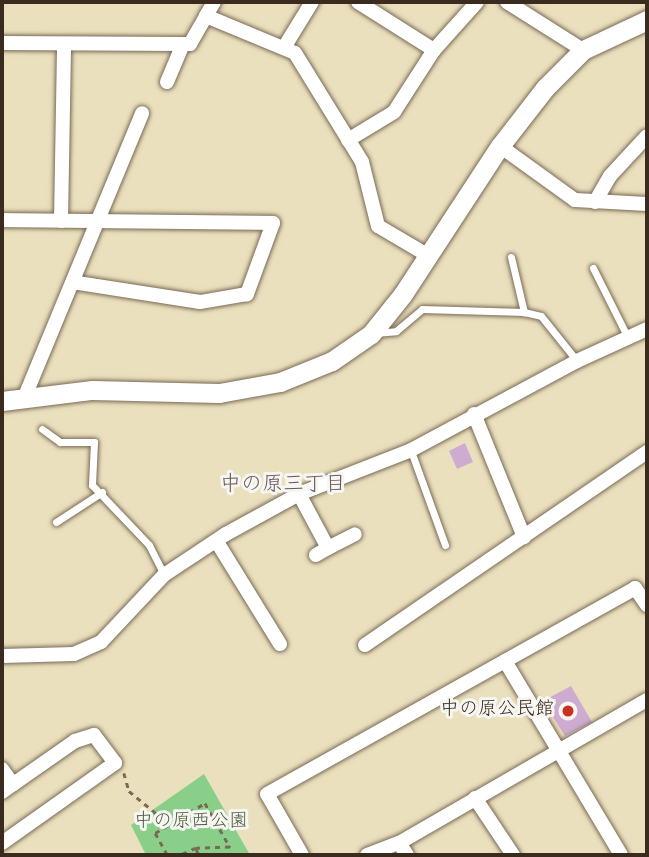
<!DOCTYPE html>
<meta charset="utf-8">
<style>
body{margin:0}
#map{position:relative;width:649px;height:857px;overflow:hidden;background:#ebe0bd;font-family:"Gochi Hand","Klee One",sans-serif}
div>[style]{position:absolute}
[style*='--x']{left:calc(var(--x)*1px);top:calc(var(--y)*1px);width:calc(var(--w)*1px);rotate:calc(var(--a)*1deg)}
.green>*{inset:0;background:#89cf89}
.building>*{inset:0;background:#ceacd1}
.path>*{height:2.5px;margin-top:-1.25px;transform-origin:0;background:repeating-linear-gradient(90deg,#796a56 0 5px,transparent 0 10px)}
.roads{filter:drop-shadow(0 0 2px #796a56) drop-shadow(0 0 2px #796a56)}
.lane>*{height:7px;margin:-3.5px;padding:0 3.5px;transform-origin:3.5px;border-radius:3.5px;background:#fff}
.street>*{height:14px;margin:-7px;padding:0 7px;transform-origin:7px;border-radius:7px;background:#fff}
.secondary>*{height:19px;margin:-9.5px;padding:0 9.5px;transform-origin:9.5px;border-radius:9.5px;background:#fff}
.dots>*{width:19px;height:19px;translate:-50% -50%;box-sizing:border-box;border:4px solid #f6f6f2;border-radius:50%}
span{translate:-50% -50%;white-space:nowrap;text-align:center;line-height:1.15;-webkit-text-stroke:6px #f6f6f2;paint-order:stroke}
.poi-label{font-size:19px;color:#3b2a1e}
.right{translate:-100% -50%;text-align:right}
.park-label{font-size:19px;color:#525c3e}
.neighbourhood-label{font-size:21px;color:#6e585d}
.frame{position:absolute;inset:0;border:4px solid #3b2a1e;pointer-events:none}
</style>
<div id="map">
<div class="green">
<i style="clip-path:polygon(204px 774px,250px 855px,146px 855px,131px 825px)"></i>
</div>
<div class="building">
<i style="clip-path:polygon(465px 443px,473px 462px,457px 469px,449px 451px)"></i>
<i style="clip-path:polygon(571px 686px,592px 722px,565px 736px,543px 701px)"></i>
</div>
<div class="path">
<i style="--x:124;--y:773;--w:19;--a:74"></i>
<i style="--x:129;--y:791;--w:52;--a:39.5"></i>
<i style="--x:196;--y:848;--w:8;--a:67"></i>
<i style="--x:167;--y:855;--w:25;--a:-119"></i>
<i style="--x:155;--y:833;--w:58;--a:-31"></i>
<i style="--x:205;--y:803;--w:51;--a:60.4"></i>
<i style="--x:230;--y:847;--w:34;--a:178"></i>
<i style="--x:196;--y:848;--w:17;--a:155"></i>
</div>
<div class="roads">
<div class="lane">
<i style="--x:511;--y:257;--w:57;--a:76.7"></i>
<i style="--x:593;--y:268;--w:78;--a:63.4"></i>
<i style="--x:375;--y:333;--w:21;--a:-5"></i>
<i style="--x:396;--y:331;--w:34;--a:-40"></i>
<i style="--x:422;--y:309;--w:102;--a:1.7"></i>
<i style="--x:524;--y:312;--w:17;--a:13"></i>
<i style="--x:541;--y:316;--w:58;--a:51.3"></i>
<i style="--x:42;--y:429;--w:22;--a:36"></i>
<i style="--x:60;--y:442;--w:34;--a:0"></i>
<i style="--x:94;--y:442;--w:43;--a:92.7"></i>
<i style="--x:92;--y:485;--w:83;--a:46.5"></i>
<i style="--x:149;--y:545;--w:34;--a:63"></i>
<i style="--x:411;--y:451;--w:100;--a:70.1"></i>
<i style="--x:56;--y:522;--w:55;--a:-33.1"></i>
</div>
<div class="street">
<i style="--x:214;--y:2;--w:16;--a:120"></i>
<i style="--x:206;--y:16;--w:96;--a:22.6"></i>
<i style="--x:295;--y:53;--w:128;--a:58.4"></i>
<i style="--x:362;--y:162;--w:66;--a:76"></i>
<i style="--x:378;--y:226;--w:59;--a:30.5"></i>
<i style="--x:358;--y:2;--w:90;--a:32.3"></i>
<i style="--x:507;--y:2;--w:90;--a:32.3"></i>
<i style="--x:2;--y:43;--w:181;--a:0.3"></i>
<i style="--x:285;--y:46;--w:52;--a:-58.5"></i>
<i style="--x:167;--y:82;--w:41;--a:-67.2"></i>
<i style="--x:183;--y:44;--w:7;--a:0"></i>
<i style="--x:190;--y:44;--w:32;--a:-60"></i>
<i style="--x:348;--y:140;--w:54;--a:-31.3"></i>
<i style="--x:394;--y:112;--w:74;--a:-57.2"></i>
<i style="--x:434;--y:50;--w:64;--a:-48.1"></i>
<i style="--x:500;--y:146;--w:92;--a:35.8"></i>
<i style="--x:575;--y:200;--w:72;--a:3.2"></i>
<i style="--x:595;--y:202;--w:30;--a:-60"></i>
<i style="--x:610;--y:176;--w:54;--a:-47.2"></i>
<i style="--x:2;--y:220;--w:271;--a:0.6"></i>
<i style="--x:273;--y:223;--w:76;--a:110.1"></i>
<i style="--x:247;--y:294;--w:48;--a:170.3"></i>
<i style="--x:200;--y:302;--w:129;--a:-171.1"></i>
<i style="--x:61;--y:221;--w:176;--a:-89"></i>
<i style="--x:25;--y:396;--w:306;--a:-67.5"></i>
<i style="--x:474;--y:414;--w:133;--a:67.9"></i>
<i style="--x:299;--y:494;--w:61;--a:61.8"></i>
<i style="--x:328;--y:548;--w:14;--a:150"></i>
<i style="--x:217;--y:542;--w:120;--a:58.3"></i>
<i style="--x:328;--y:548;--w:30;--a:-27"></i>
<i style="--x:365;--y:645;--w:342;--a:-34.4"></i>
<i style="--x:2;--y:656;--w:72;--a:-1.6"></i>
<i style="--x:74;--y:654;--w:30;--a:-24"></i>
<i style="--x:101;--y:642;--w:92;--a:-46.8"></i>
<i style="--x:164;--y:575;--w:74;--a:-33.5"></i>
<i style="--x:226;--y:534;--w:83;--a:-28.7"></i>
<i style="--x:299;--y:494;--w:120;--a:-21.4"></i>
<i style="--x:411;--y:450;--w:188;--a:-28.2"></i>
<i style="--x:577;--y:361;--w:77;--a:-24.6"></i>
<i style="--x:505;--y:661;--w:226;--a:59.1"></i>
<i style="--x:2;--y:769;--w:19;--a:54"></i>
<i style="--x:2;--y:792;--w:89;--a:-34.9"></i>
<i style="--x:75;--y:741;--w:20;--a:-18"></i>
<i style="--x:94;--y:735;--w:35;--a:53"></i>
<i style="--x:115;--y:763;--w:138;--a:144.7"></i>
<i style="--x:475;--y:798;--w:69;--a:56.3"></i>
<i style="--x:399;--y:843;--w:14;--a:56"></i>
<i style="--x:302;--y:855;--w:70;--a:-119.8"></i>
<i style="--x:267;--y:794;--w:422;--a:-29.2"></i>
<i style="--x:635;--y:588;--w:21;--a:55"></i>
<i style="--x:367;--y:855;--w:34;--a:-21"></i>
<i style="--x:399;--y:843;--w:286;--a:-30"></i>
</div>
<div class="secondary">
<i style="--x:2;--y:401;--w:91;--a:-7"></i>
<i style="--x:92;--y:390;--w:127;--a:1.4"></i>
<i style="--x:219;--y:393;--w:62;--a:-10.2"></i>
<i style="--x:280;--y:382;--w:56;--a:-22"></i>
<i style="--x:332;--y:361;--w:47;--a:-34.7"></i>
<i style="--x:371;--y:334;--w:51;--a:-51.3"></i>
<i style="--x:403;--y:294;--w:177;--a:-56.8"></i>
<i style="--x:500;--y:146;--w:73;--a:-52.2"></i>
<i style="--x:545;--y:88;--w:54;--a:-45"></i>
<i style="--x:583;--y:50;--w:71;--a:-25.1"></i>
</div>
</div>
<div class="dots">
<i style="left:568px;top:711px;background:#c8321e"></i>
</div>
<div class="poi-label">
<span class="right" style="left:554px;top:711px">中の原公民館</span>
</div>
<div class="park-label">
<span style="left:191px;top:823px">中の原西公園</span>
</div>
<div class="neighbourhood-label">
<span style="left:283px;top:487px">中の原三丁目</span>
</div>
<div class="frame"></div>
</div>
